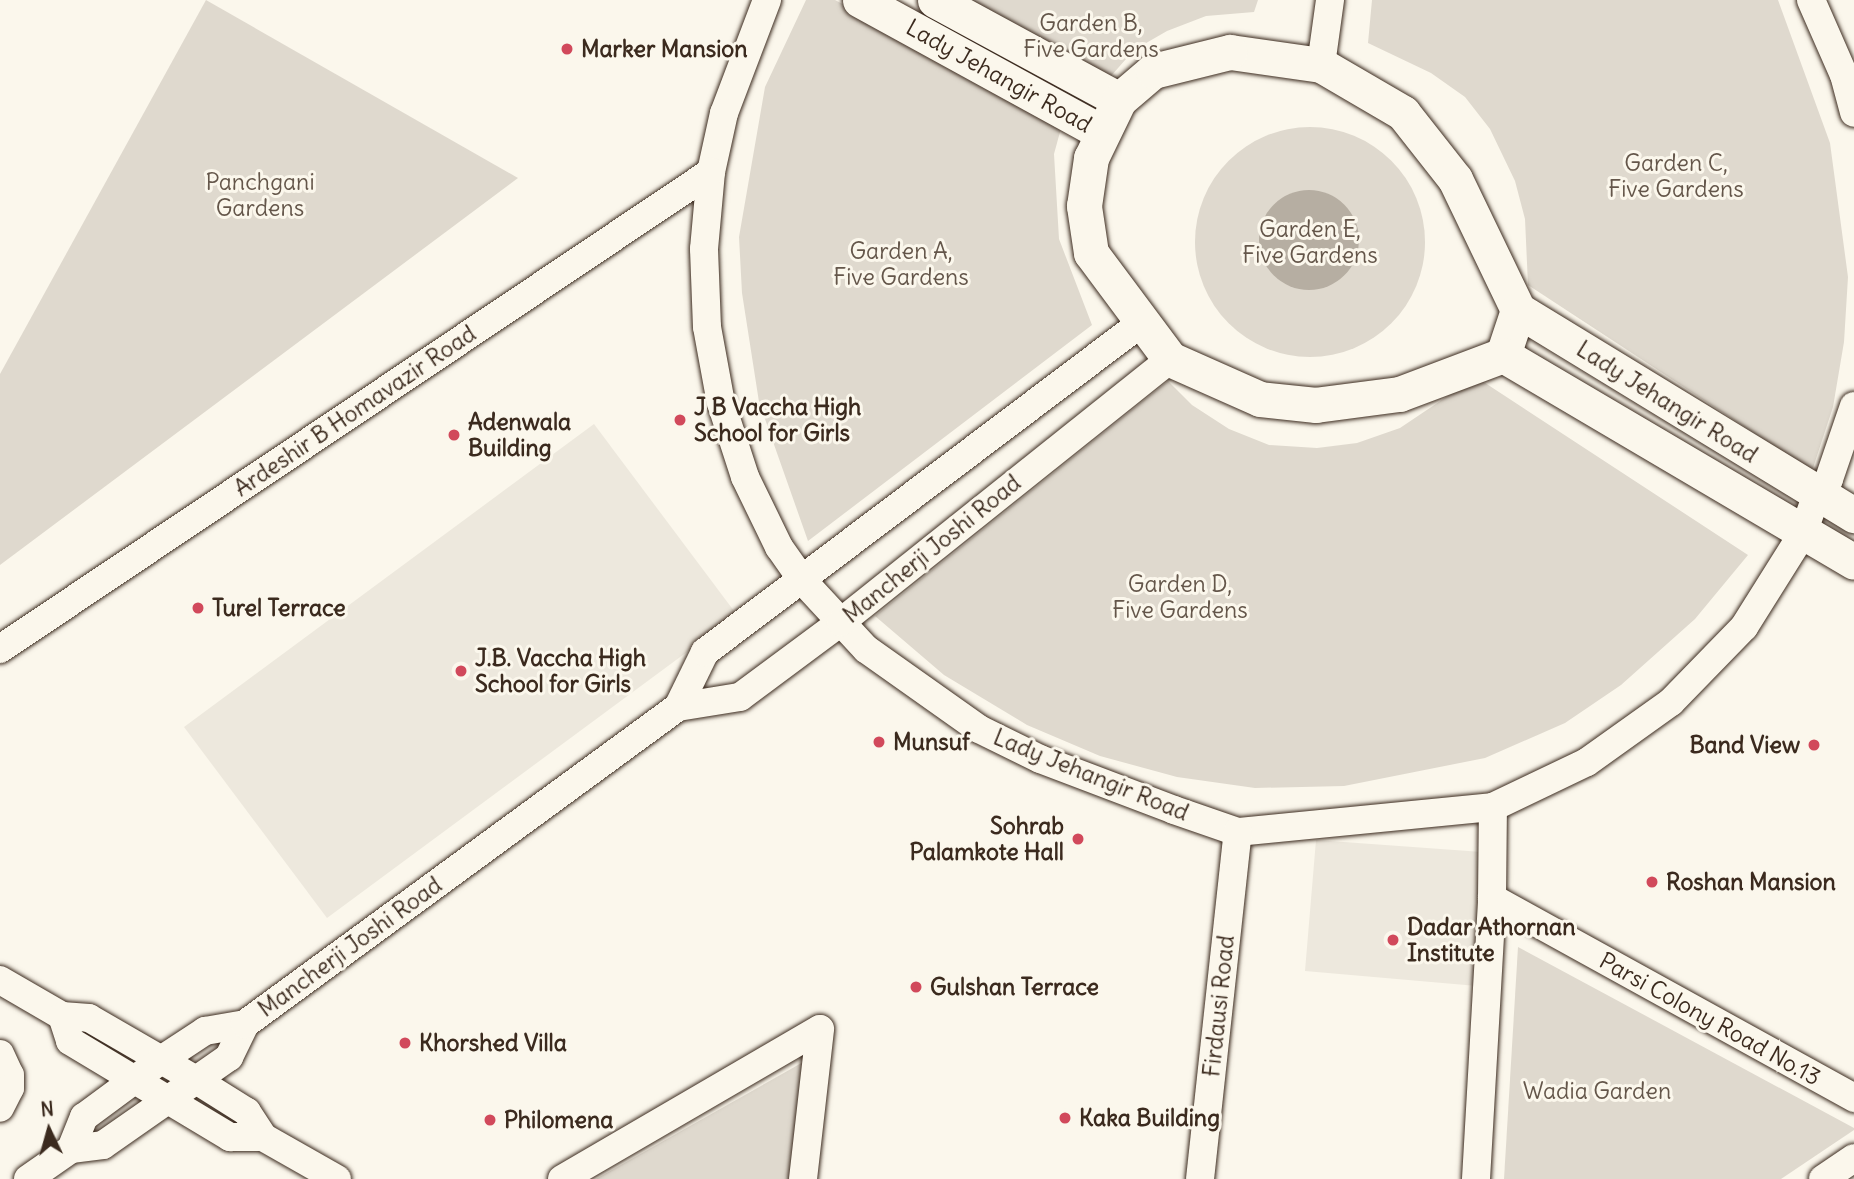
<!DOCTYPE html>
<style>
body{margin:0}
#map{position:relative;width:1854px;height:1179px;overflow:hidden;background:#fbf7ec;font-family:Delius,sans-serif}
div>[style]{position:absolute}
[style*='--x']{left:calc(var(--x)*1px);top:calc(var(--y)*1px);width:calc(var(--w)*1px);rotate:calc(var(--a)*1deg)}
.built>*{inset:0;background:#ede8dd}
.green>*{inset:0;background:#dfd9ce}
.round{border-radius:50%}
.water>*{inset:0;background:#b6aea2}
.roads{filter:drop-shadow(0 0 2px #3b2a1e) drop-shadow(0 0 2px #3b2a1e)}
.minor>*{height:28px;margin:-14px;padding:0 14px;transform-origin:14px;border-radius:14px;background:#fbf7ec}
.tertiary>*{height:35px;margin:-17.5px;padding:0 17.5px;transform-origin:17.5px;border-radius:17.5px;background:#fbf7ec}
.dots>*{width:19px;height:19px;translate:-50% -50%;box-sizing:border-box;border:4px solid #fbf7ec;border-radius:50%}
span{translate:-50% -50%;white-space:nowrap;text-align:center;line-height:1.15;-webkit-text-stroke:6px #fbf7ec;paint-order:stroke}
.park-label{font-size:23px;color:#64564a}
.poi-label{font-size:23px;color:#3b2a1e;font-weight:700}
.left{translate:0 -50%;text-align:left}
.right{translate:-100% -50%;text-align:right}
.street-label{font-size:23px;color:#3b2a1e}
.north{position:absolute;left:14px;top:1095px;width:70px;height:70px;-webkit-text-stroke:5px #fbf7ec;paint-order:stroke;rotate:355deg;font-size:19px;font-weight:700;line-height:28px;text-align:center;color:#3b2a1e}
.north::after{content:'';display:block;margin:auto;width:24px;height:32px;background:#3b2a1e;clip-path:polygon(50% 0,100% 100%,50% 72%,0 100%)}
</style>
<div id="map">
<div class="built">
<i style="clip-path:polygon(594px 424px,737px 615px,327px 918px,184px 727px)"></i>
<i style="clip-path:polygon(1316px 840px,1482px 852px,1477px 986px,1305px 971px)"></i>
</div>
<div class="green">
<i style="clip-path:polygon(206px 0,518px 178px,0 565px,0 374px)"></i>
<i style="clip-path:polygon(806px 0,835px 0,1063px 121px,1054px 154px,1059px 239px,1092px 325px,808px 541px,759px 402px,742px 293px,739px 237px,765px 87px)"></i>
<i style="clip-path:polygon(946px 0,1258px 0,1254px 12px,1206px 16px,1167px 31px,1134px 50px,1103px 85px)"></i>
<i style="clip-path:polygon(1372px 0,1778px 0,1830px 143px,1848px 277px,1844px 342px,1833px 407px,1812px 471px,1528px 285px,1525px 219px,1515px 181px,1490px 129px,1465px 97px,1431px 73px,1368px 43px)"></i>
<i class="round" style="left:1195px;top:127px;width:230px;height:230px"></i>
<i style="clip-path:polygon(1476px 377px,1748px 555px,1695px 619px,1621px 685px,1565px 723px,1485px 758px,1344px 786px,1255px 788px,1177px 777px,1100px 756px,1027px 725px,944px 675px,875px 616px,1168px 381px,1192px 405px,1229px 429px,1269px 445px,1317px 448px,1357px 443px,1400px 428px)"></i>
<i style="clip-path:polygon(1518px 947px,1854px 1128px,1854px 1130px,1781px 1179px,1504px 1179px)"></i>
<i style="clip-path:polygon(805px 1061px,792px 1179px,596px 1179px)"></i>
</div>
<div class="water">
<i class="round" style="left:1259px;top:190px;width:100px;height:100px"></i>
</div>
<div class="roads">
<div class="minor">
<i style="--x:767;--y:0;--w:121;--a:110.8"></i>
<i style="--x:724;--y:113;--w:60;--a:102.4"></i>
<i style="--x:711;--y:172;--w:77;--a:95.2"></i>
<i style="--x:704;--y:249;--w:78;--a:87.8"></i>
<i style="--x:707;--y:327;--w:77;--a:79.6"></i>
<i style="--x:721;--y:403;--w:78;--a:72"></i>
<i style="--x:745;--y:477;--w:78;--a:64.1"></i>
<i style="--x:779;--y:547;--w:42;--a:54.8"></i>
<i style="--x:803;--y:581;--w:93;--a:47.2"></i>
<i style="--x:866;--y:649;--w:138;--a:35.3"></i>
<i style="--x:979;--y:729;--w:68;--a:26.2"></i>
<i style="--x:1040;--y:759;--w:143;--a:20.8"></i>
<i style="--x:1174;--y:810;--w:68;--a:19"></i>
<i style="--x:1238;--y:832;--w:256;--a:-5.6"></i>
<i style="--x:1493;--y:807;--w:104;--a:-25.6"></i>
<i style="--x:1587;--y:762;--w:103;--a:-35.5"></i>
<i style="--x:1671;--y:702;--w:105;--a:-45.8"></i>
<i style="--x:1744;--y:627;--w:111;--a:-57.9"></i>
<i style="--x:1803;--y:533;--w:41;--a:-70.3"></i>
<i style="--x:1817;--y:494;--w:19;--a:-51"></i>
<i style="--x:1829;--y:479;--w:77;--a:-71.1"></i>
<i style="--x:1811;--y:0;--w:82;--a:66.3"></i>
<i style="--x:1844;--y:75;--w:39;--a:75"></i>
<i style="--x:1321;--y:65;--w:66;--a:-82.1"></i>
<i style="--x:0;--y:649;--w:856;--a:-33.86"></i>
<i style="--x:678;--y:707;--w:61;--a:-63.9"></i>
<i style="--x:705;--y:652;--w:545;--a:-37.02"></i>
<i style="--x:1492;--y:898;--w:414;--a:28.9"></i>
<i style="--x:0;--y:980;--w:72;--a:30.1"></i>
<i style="--x:62;--y:1016;--w:27;--a:4"></i>
<i style="--x:89;--y:1018;--w:124;--a:30.1"></i>
<i style="--x:196;--y:1080;--w:60;--a:32.1"></i>
<i style="--x:247;--y:1112;--w:30;--a:57"></i>
<i style="--x:263;--y:1137;--w:85;--a:29.6"></i>
<i style="--x:62;--y:1016;--w:26;--a:72"></i>
<i style="--x:70;--y:1041;--w:187;--a:31"></i>
<i style="--x:230;--y:1137;--w:33;--a:0"></i>
<i style="--x:0;--y:1054;--w:23;--a:65"></i>
<i style="--x:10;--y:1075;--w:13;--a:90"></i>
<i style="--x:10;--y:1088;--w:22;--a:117"></i>
<i style="--x:71;--y:1149;--w:32;--a:-7"></i>
<i style="--x:103;--y:1145;--w:154;--a:-34.9"></i>
<i style="--x:229;--y:1057;--w:37;--a:-64"></i>
<i style="--x:28;--y:1179;--w:52;--a:-34.9"></i>
<i style="--x:71;--y:1149;--w:35;--a:-68"></i>
<i style="--x:84;--y:1117;--w:96;--a:-36.5"></i>
<i style="--x:161;--y:1060;--w:53;--a:-33.4"></i>
<i style="--x:205;--y:1031;--w:41;--a:-9.9"></i>
<i style="--x:245;--y:1024;--w:537;--a:-36.21"></i>
<i style="--x:678;--y:707;--w:63;--a:-9.2"></i>
<i style="--x:740;--y:697;--w:126;--a:-36.6"></i>
<i style="--x:841;--y:622;--w:421;--a:-38.6"></i>
<i style="--x:562;--y:1179;--w:298;--a:-30.2"></i>
<i style="--x:803;--y:1179;--w:151;--a:-83.5"></i>
<i style="--x:1200;--y:1179;--w:349;--a:-83.8"></i>
<i style="--x:1476;--y:1179;--w:281;--a:-86.7"></i>
<i style="--x:1492;--y:898;--w:91;--a:-89.4"></i>
<i style="--x:1823;--y:1179;--w:37;--a:-34"></i>
</div>
<div class="tertiary">
<i style="--x:860;--y:0;--w:275;--a:28.7"></i>
<i style="--x:935;--y:0;--w:209;--a:28.5"></i>
<i style="--x:1230;--y:52;--w:92;--a:8.1"></i>
<i style="--x:1321;--y:65;--w:95;--a:30.3"></i>
<i style="--x:1403;--y:113;--w:84;--a:51.8"></i>
<i style="--x:1455;--y:179;--w:145;--a:64.3"></i>
<i style="--x:1518;--y:310;--w:47;--a:108.4"></i>
<i style="--x:1503;--y:355;--w:111;--a:159.4"></i>
<i style="--x:1399;--y:394;--w:84;--a:172.5"></i>
<i style="--x:1316;--y:405;--w:56;--a:-173.9"></i>
<i style="--x:1260;--y:399;--w:98;--a:-156"></i>
<i style="--x:1170;--y:359;--w:132;--a:-126.7"></i>
<i style="--x:1091;--y:253;--w:48;--a:-98.5"></i>
<i style="--x:1084;--y:206;--w:49;--a:-81.7"></i>
<i style="--x:1091;--y:158;--w:64;--a:-64.2"></i>
<i style="--x:1119;--y:100;--w:45;--a:-40.5"></i>
<i style="--x:1153;--y:71;--w:79;--a:-13.9"></i>
<i style="--x:1518;--y:310;--w:394;--a:31.4"></i>
<i style="--x:1503;--y:355;--w:407;--a:30.5"></i>
</div>
</div>
<div class="dots">
<i style="left:567px;top:49px;background:#d1495b"></i>
<i style="left:680px;top:420px;background:#d1495b"></i>
<i style="left:454px;top:435px;background:#d1495b"></i>
<i style="left:198px;top:608px;background:#d1495b"></i>
<i style="left:461px;top:671px;background:#d1495b"></i>
<i style="left:879px;top:742px;background:#d1495b"></i>
<i style="left:1814px;top:745px;background:#d1495b"></i>
<i style="left:1078px;top:839px;background:#d1495b"></i>
<i style="left:1652px;top:882px;background:#d1495b"></i>
<i style="left:1393px;top:940px;background:#d1495b"></i>
<i style="left:916px;top:987px;background:#d1495b"></i>
<i style="left:405px;top:1043px;background:#d1495b"></i>
<i style="left:1065px;top:1118px;background:#d1495b"></i>
<i style="left:490px;top:1120px;background:#d1495b"></i>
</div>
<div class="park-label">
<span style="left:1091px;top:36px">Garden B,<br>Five Gardens</span>
<span style="left:1676px;top:176px">Garden C,<br>Five Gardens</span>
<span style="left:260px;top:195px">Panchgani<br>Gardens</span>
<span style="left:1310px;top:242px">Garden E,<br>Five Gardens</span>
<span style="left:901px;top:264px">Garden A,<br>Five Gardens</span>
<span style="left:1180px;top:597px">Garden D,<br>Five Gardens</span>
<span style="left:1597px;top:1091px">Wadia Garden</span>
</div>
<div class="poi-label">
<span class="left" style="left:581px;top:49px">Marker Mansion</span>
<span class="left" style="left:694px;top:420px">J B Vaccha High<br>School for Girls</span>
<span class="left" style="left:468px;top:435px">Adenwala<br>Building</span>
<span class="left" style="left:212px;top:608px">Turel Terrace</span>
<span class="left" style="left:475px;top:671px">J.B. Vaccha High<br>School for Girls</span>
<span class="left" style="left:893px;top:742px">Munsuf</span>
<span class="right" style="left:1800px;top:745px">Band View</span>
<span class="right" style="left:1064px;top:839px">Sohrab<br>Palamkote Hall</span>
<span class="left" style="left:1666px;top:882px">Roshan Mansion</span>
<span class="left" style="left:1407px;top:940px">Dadar Athornan<br>Institute</span>
<span class="left" style="left:930px;top:987px">Gulshan Terrace</span>
<span class="left" style="left:419px;top:1043px">Khorshed Villa</span>
<span class="left" style="left:1079px;top:1118px">Kaka Building</span>
<span class="left" style="left:504px;top:1120px">Philomena</span>
</div>
<div class="street-label">
<span style="left:999px;top:76px;rotate:29deg">Lady Jehangir Road</span>
<span style="left:1667px;top:402px;rotate:32deg">Lady Jehangir Road</span>
<span style="left:355px;top:411px;rotate:-34deg">Ardeshir B Homavazir Road</span>
<span style="left:932px;top:549px;rotate:-39deg">Mancherji Joshi Road</span>
<span style="left:1091px;top:775px;rotate:22deg">Lady Jehangir Road</span>
<span style="left:350px;top:947px;rotate:-36deg">Mancherji Joshi Road</span>
<span style="left:1219px;top:1006px;rotate:-84deg">Firdausi Road</span>
<span style="left:1710px;top:1019px;rotate:29deg">Parsi Colony Road No.13</span>
</div>
<div class="north">N</div>
</div>
